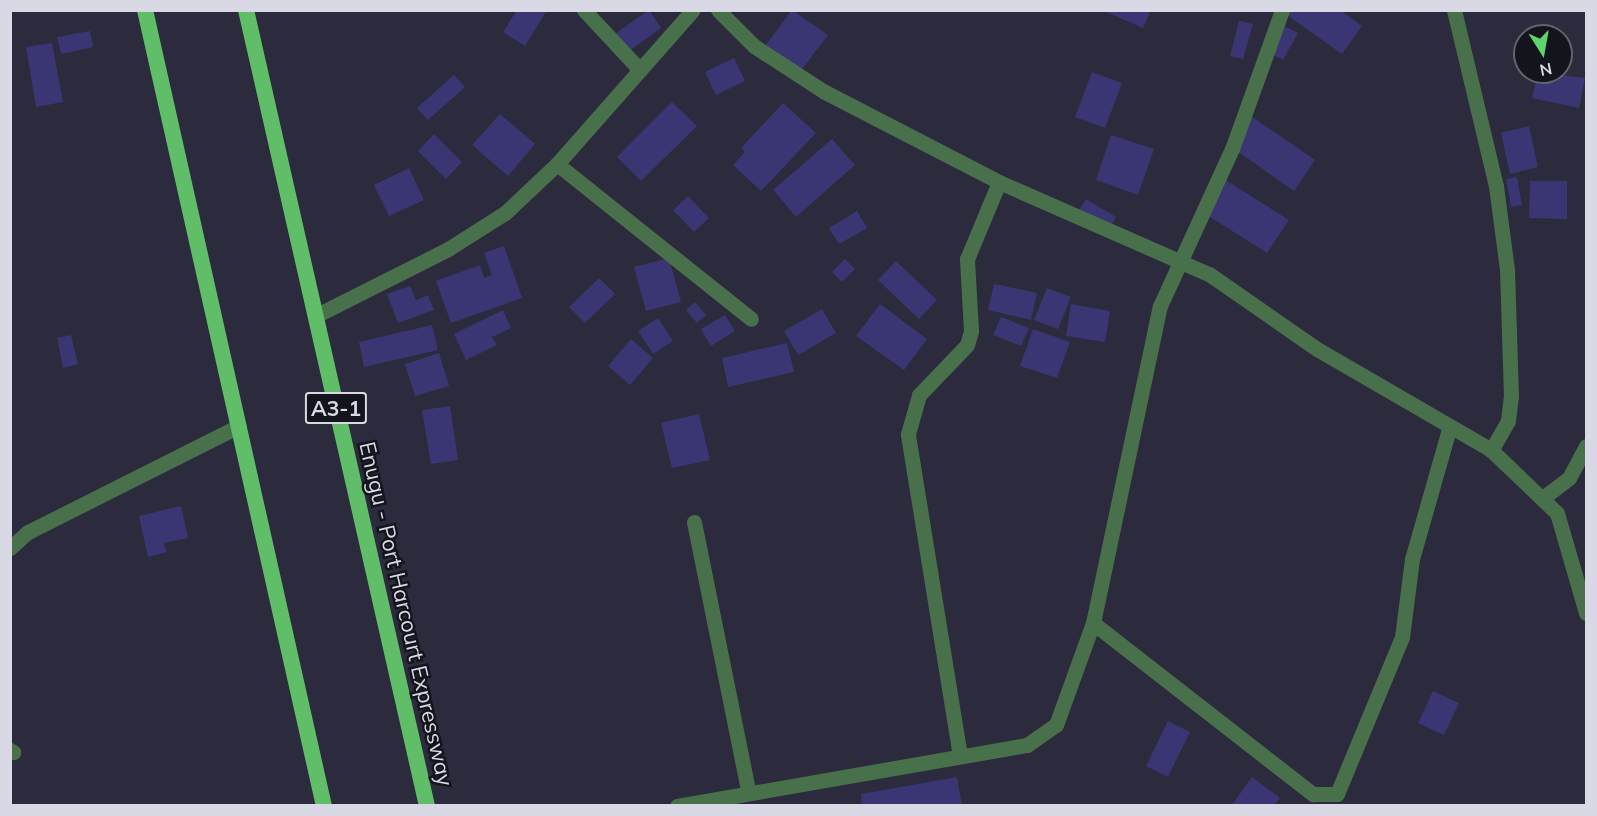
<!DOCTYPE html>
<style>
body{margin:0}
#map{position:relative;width:1597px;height:816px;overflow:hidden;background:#2b2b3d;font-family:Mulish,sans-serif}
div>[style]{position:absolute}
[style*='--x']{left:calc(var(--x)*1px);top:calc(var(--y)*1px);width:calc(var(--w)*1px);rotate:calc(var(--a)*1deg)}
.building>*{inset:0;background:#3a3673}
.minor>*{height:15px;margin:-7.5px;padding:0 7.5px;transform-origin:7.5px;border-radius:7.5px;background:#48704b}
.trunk>*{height:16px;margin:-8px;padding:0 8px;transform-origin:8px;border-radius:8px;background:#60be69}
span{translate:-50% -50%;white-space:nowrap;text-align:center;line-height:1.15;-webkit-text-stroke:5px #14141d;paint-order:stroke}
.shield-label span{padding:2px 4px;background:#14141d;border:2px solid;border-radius:4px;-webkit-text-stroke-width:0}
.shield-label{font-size:21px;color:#d8d9e5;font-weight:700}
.street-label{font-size:22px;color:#d8d9e5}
.frame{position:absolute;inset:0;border:12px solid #d8d9e5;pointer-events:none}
.north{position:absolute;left:1513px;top:24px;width:60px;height:60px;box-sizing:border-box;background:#14141d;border:2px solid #62636d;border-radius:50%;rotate:169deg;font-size:16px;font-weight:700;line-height:24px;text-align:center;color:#d8d9e5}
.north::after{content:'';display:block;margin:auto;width:21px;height:27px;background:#5ed56c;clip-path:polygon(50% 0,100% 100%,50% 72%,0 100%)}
</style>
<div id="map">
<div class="building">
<i style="clip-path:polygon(517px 10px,547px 10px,525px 46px,503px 32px)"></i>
<i style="clip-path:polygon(649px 10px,661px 28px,629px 51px,616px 33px)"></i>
<i style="clip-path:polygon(792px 10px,828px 35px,799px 73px,765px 46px)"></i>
<i style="clip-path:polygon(1102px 10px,1151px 10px,1143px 28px)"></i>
<i style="clip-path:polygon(1280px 10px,1340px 10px,1362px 26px,1342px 54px)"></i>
<i style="clip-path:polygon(1239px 21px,1253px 24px,1243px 59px,1230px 56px)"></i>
<i style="clip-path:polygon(1282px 25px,1298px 33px,1283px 60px,1267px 52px)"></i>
<i style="clip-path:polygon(90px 31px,93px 47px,61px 54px,57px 37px)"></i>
<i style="clip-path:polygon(52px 43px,63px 102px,36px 107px,26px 47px)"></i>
<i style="clip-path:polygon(734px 58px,745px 81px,716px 95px,705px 72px)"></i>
<i style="clip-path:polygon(1092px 72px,1122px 83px,1105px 128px,1075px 117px)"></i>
<i style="clip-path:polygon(1538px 72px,1585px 78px,1579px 108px,1532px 98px)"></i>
<i style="clip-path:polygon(454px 75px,465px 87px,428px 120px,417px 108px)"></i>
<i style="clip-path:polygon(672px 102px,697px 126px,641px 181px,617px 157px)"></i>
<i style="clip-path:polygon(783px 103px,816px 133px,761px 191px,733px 165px,745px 152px,741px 148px)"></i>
<i style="clip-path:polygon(500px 114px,535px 144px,508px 176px,472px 145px)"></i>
<i style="clip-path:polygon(1251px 116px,1315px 160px,1294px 191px,1230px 146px)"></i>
<i style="clip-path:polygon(1529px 126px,1538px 167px,1510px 174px,1501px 133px)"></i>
<i style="clip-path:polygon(434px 134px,462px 162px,446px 179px,418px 151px)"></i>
<i style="clip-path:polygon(1111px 135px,1154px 149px,1138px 195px,1096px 180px)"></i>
<i style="clip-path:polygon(832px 139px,855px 165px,796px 217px,773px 190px)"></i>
<i style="clip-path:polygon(409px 168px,424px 200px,389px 216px,374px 185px)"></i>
<i style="clip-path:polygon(1221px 177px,1289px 220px,1267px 253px,1199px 210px)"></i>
<i style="clip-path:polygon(1517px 177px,1522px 205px,1511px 207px,1506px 179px)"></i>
<i style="clip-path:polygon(1530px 181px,1567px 181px,1567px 219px,1529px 218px)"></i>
<i style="clip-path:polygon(688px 196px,709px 218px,694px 232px,673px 210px)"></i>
<i style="clip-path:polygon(1086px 199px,1116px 217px,1108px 230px,1078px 212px)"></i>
<i style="clip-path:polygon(857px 211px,867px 228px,839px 244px,829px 228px)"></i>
<i style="clip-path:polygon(504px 246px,522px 298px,451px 323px,436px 281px,480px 265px,484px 278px,492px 275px,484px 253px)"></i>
<i style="clip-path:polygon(669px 258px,681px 302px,646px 311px,634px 267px)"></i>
<i style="clip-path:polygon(845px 259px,855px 269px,842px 282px,832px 272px)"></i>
<i style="clip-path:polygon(896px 261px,937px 300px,919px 319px,878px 280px)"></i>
<i style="clip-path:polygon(599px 278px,615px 294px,585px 323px,569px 307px)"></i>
<i style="clip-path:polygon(994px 284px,1037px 293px,1031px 320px,988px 310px)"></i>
<i style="clip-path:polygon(410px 286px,416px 300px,428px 295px,434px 310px,398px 323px,387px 294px)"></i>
<i style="clip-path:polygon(1047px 288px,1071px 297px,1058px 329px,1034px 320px)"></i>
<i style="clip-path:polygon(695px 302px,706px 315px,697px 323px,686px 310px)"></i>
<i style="clip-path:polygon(880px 304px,927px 339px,904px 370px,856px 336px)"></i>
<i style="clip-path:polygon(1071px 304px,1110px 311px,1105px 342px,1066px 336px)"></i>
<i style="clip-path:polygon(822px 309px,836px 333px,798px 355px,784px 331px)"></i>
<i style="clip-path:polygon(503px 310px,511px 328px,492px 337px,497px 345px,466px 360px,454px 334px)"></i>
<i style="clip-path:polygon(725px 315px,735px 331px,711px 346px,701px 329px)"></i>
<i style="clip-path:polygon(1001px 317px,1029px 328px,1021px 346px,993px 335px)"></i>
<i style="clip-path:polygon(658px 318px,673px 341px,653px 354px,638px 331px)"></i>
<i style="clip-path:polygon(432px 325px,438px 350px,364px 367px,359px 342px)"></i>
<i style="clip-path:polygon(1033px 329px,1070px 342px,1057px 378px,1020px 366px)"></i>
<i style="clip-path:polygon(71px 335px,78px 364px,63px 368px,57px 338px)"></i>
<i style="clip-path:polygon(631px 339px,653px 358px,630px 385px,608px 366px)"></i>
<i style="clip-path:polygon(787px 343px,794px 372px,728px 387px,722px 358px)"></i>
<i style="clip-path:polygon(439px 353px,449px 386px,415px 396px,405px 364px)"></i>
<i style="clip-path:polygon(450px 406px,458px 460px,431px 464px,422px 410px)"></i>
<i style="clip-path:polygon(699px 414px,710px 460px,672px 468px,661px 423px)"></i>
<i style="clip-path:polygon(181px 506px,188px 538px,164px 543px,167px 552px,148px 557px,139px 516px)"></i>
<i style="clip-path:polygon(1433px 691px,1459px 703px,1444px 735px,1418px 723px)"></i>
<i style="clip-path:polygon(1168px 721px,1190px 732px,1168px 777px,1146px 766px)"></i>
<i style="clip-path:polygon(957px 777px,962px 806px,862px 806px,861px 794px)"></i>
<i style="clip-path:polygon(1252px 777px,1280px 798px,1274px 806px,1231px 806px)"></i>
</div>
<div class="minor">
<i style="--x:584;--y:10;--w:82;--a:47"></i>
<i style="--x:718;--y:10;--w:51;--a:45"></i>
<i style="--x:754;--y:46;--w:82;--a:33.1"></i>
<i style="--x:823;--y:91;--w:198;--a:27.3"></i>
<i style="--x:999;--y:182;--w:229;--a:23.7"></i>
<i style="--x:1209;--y:274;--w:131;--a:34.8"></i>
<i style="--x:1317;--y:349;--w:201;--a:30.1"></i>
<i style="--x:1491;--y:450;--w:91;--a:43.7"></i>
<i style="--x:1557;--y:513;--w:104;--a:73.8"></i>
<i style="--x:1454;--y:10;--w:181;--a:76.6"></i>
<i style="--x:1496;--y:186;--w:84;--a:82.5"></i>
<i style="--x:1507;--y:269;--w:127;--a:88.2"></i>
<i style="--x:1511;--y:396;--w:25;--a:97"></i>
<i style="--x:1508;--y:421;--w:34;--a:120"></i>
<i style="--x:557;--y:164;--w:248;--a:38.6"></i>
<i style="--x:315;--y:316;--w:149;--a:-26.7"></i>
<i style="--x:448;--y:249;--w:67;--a:-32.3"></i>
<i style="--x:505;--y:213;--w:71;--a:-43.3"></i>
<i style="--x:557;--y:164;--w:205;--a:-48.6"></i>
<i style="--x:1544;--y:497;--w:31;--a:-37"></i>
<i style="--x:1569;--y:478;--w:36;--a:-62"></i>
<i style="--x:694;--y:522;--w:273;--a:78.6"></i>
<i style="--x:10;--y:548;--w:24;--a:-42"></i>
<i style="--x:28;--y:532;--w:236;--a:-26.7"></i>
<i style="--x:1093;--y:623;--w:279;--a:37.9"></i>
<i style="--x:1313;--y:794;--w:24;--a:0"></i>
<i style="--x:1337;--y:794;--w:170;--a:-67.5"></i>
<i style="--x:1402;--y:637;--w:79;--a:-82.7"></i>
<i style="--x:1412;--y:559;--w:138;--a:-74.1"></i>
<i style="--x:10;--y:750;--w:4;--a:34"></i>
<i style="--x:960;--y:756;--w:326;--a:-99.2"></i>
<i style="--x:908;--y:434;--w:41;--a:-74.2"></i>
<i style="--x:919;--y:395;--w:69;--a:-46.2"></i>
<i style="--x:967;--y:345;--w:15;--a:-74"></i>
<i style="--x:971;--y:331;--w:72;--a:-93.2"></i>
<i style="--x:967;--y:259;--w:83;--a:-67.4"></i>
<i style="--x:677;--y:806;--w:355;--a:-9.9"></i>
<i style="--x:1027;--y:745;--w:35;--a:-35"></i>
<i style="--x:1056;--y:725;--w:109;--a:-70.1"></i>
<i style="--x:1093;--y:623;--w:324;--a:-78.1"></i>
<i style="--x:1160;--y:306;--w:173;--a:-65.4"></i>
<i style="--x:1232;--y:149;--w:148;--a:-70.2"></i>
</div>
<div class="trunk">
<i style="--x:145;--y:10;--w:816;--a:77.33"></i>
<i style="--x:246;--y:10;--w:816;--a:77.19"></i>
</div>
<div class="shield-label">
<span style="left:336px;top:408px">A3-1</span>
</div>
<div class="street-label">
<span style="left:406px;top:614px;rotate:77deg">Enugu - Port Harcourt Expressway</span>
</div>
<div class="frame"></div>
<div class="north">N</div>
</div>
